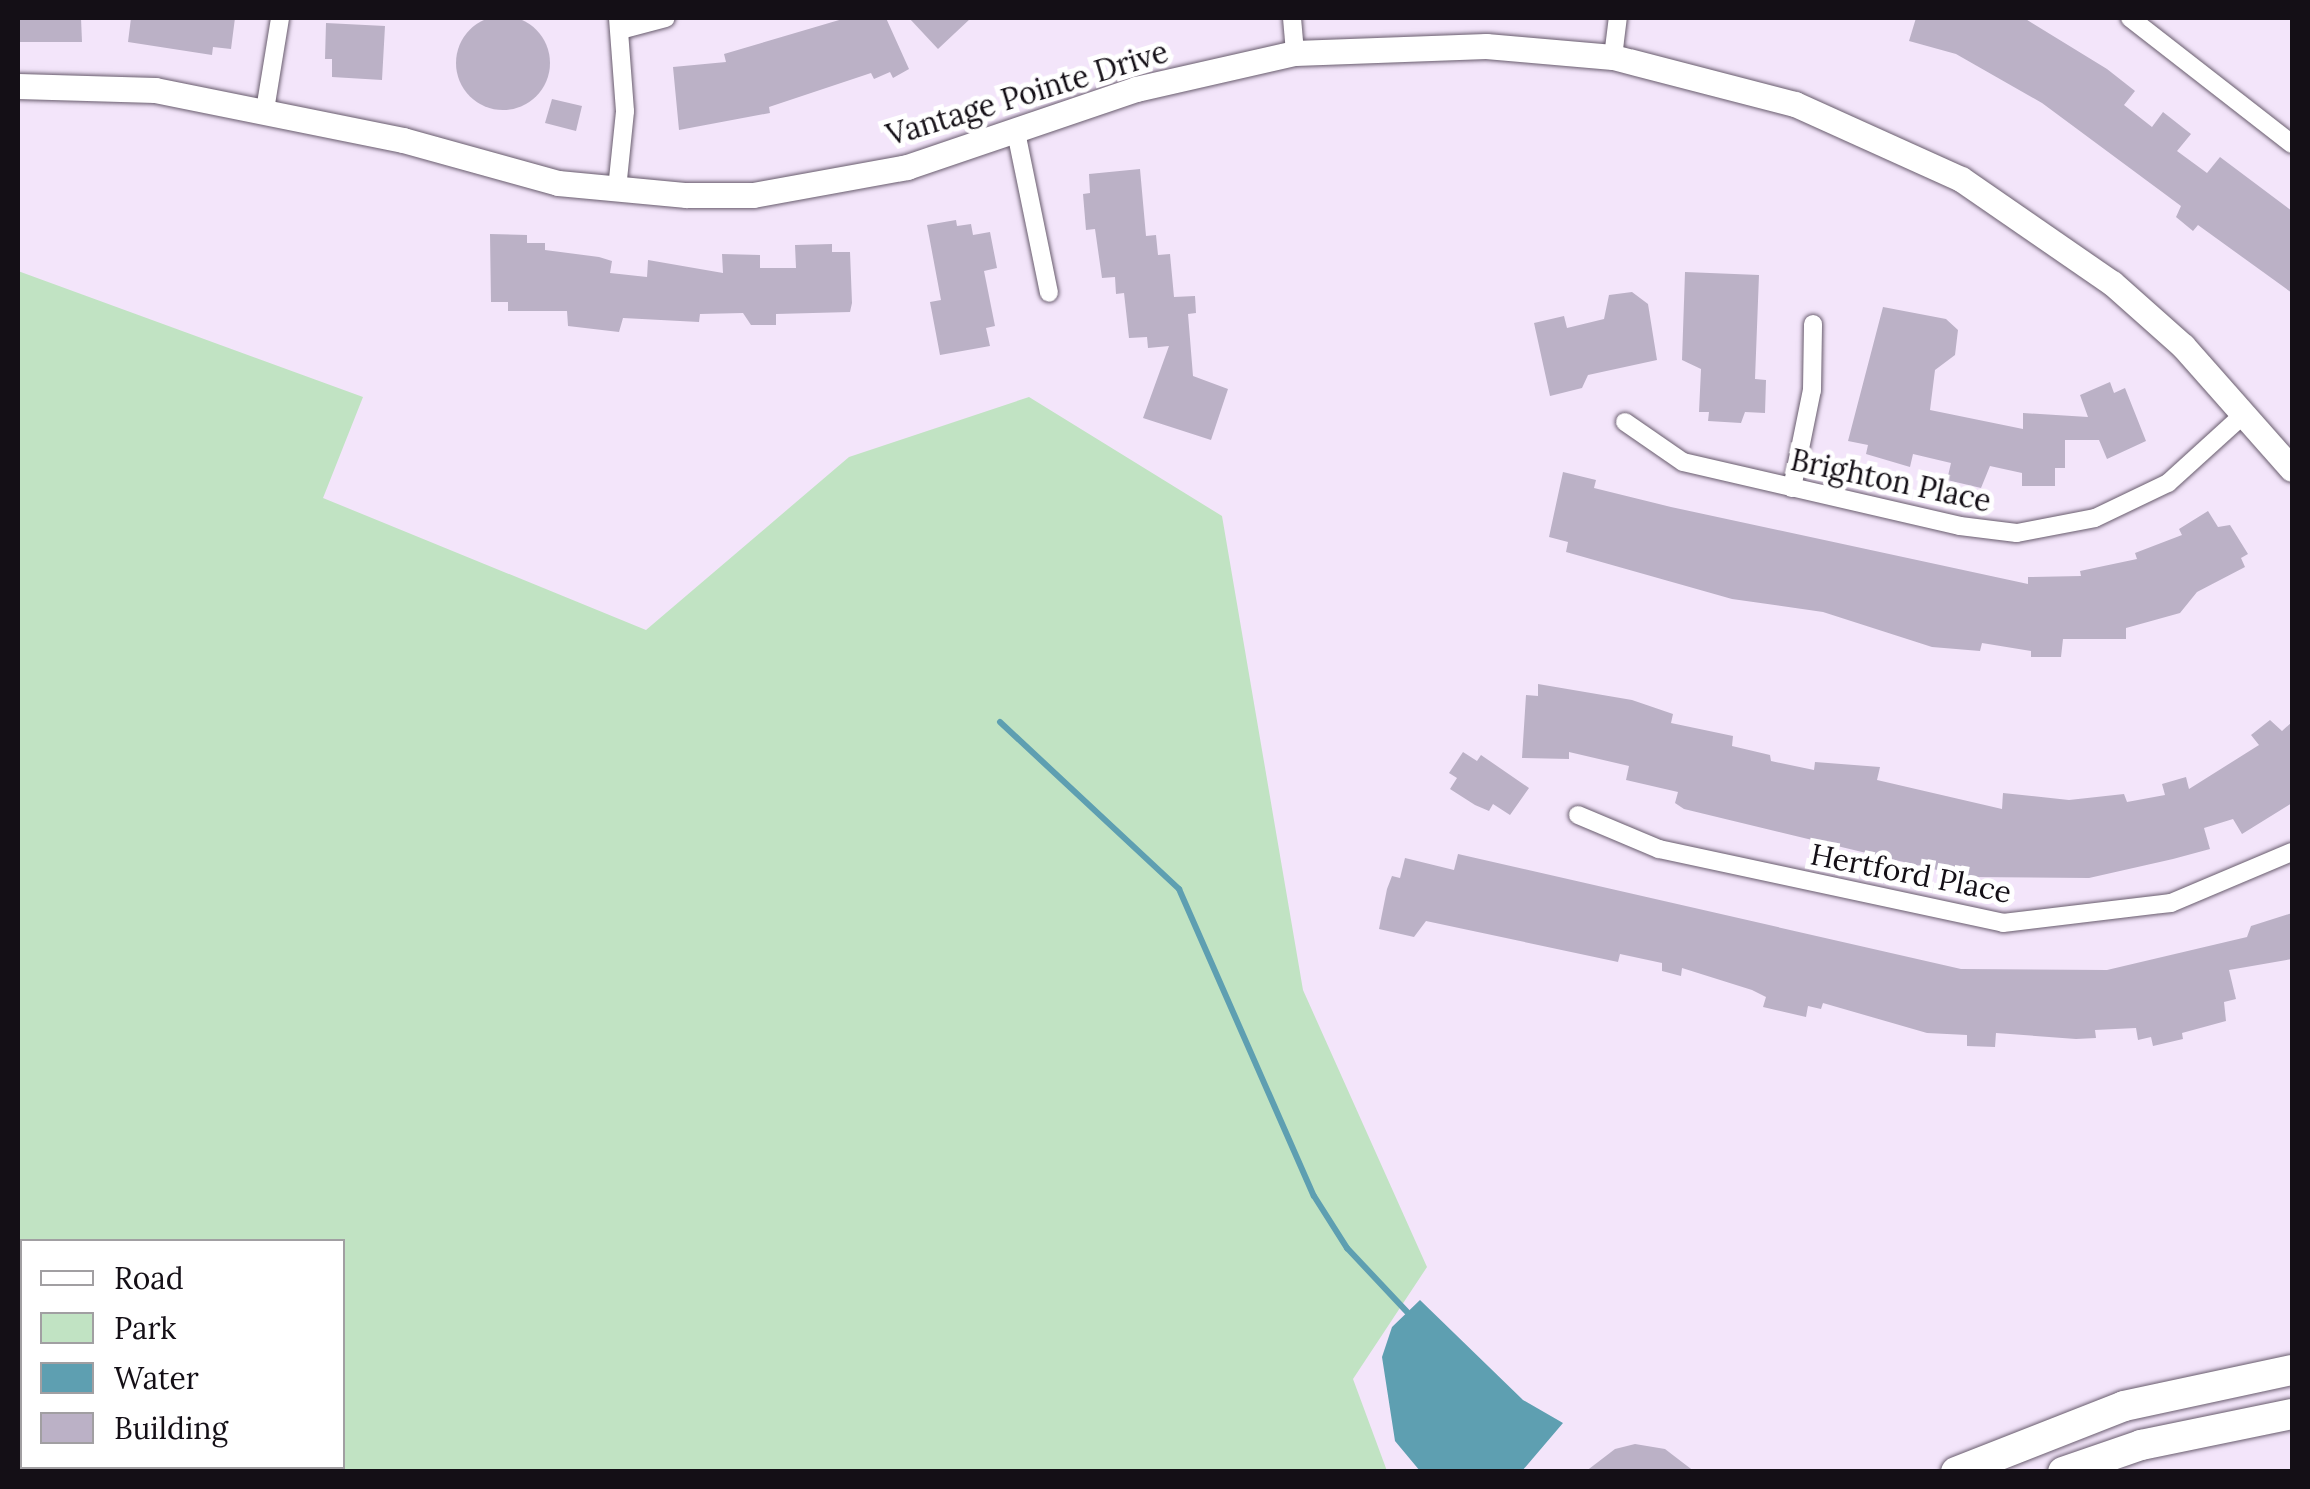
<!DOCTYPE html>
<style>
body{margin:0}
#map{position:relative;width:2310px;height:1489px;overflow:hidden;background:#f3e5fa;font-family:Lora,serif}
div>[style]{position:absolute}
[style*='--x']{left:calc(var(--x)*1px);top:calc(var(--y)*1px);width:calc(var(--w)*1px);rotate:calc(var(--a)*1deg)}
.green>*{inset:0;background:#c1e3c3}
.water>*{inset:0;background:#5e9fb1}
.stream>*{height:6px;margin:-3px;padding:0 3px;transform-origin:3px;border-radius:3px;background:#5e9fb1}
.building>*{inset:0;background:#bbb1c6}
.round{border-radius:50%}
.roads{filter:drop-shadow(0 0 2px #685c6d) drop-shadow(0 0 2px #685c6d)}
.street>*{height:18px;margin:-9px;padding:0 9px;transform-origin:9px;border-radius:9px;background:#fff}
.secondary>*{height:25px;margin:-12.5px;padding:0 12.5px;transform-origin:12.5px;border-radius:12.5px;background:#fff}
.primary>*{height:30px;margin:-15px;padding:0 15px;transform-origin:15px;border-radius:15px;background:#fff}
span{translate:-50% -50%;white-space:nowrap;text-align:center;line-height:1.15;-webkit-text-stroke:10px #fff;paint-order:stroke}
.street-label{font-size:30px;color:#140f16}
.frame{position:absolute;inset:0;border:20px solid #140f16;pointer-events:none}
.legend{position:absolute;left:20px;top:1239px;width:325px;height:230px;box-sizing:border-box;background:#fff;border:2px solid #a19fa2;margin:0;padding:12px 18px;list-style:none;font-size:30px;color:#140f16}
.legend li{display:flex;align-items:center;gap:20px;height:50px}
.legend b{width:50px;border:2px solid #a19fa2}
</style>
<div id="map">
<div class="green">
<i style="clip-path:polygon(evenodd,18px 271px,363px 397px,323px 498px,646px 630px,849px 457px,1029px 397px,1222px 516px,1303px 990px,1427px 1267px,1353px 1379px,1387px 1471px,18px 1471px,18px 271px,22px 1242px,342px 1242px,342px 1466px,22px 1466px,22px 1242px)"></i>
</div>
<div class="water">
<i style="clip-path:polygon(1420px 1300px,1523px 1400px,1563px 1423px,1522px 1471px,1420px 1471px,1395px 1441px,1382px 1357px,1392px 1327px)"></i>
</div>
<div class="stream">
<i style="--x:1000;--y:722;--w:245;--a:43"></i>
<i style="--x:1179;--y:889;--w:335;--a:66.3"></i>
<i style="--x:1314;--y:1196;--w:62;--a:57.6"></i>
<i style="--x:1347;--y:1248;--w:88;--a:46.8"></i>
</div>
<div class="building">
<i class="round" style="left:456px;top:16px;width:94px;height:94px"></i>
<i style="clip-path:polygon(18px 18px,81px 18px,82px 42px,18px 42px)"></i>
<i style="clip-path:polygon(131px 18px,235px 18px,231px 49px,213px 47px,212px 55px,128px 42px)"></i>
<i style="clip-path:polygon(846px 18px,886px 18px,909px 69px,893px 78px,890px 72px,874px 79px,871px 73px,769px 107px,770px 113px,679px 130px,673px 67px,726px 62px,724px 54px)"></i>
<i style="clip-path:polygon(909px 18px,971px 18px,938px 49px)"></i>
<i style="clip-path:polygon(1916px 18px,2024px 18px,2107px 69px,2135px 91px,2124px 105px,2152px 127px,2163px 112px,2191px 134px,2177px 151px,2207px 173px,2220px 157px,2292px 211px,2292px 293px,2198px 225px,2193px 231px,2176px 217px,2181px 206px,2042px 103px,1956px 54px,1909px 41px)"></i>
<i style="clip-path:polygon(326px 23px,385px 26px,382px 80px,332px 77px,332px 59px,325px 59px)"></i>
<i style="clip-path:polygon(552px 99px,582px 106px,576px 131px,545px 123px)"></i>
<i style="clip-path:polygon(1140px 169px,1146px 236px,1156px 235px,1158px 255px,1170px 254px,1174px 297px,1195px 296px,1196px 313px,1188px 314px,1193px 376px,1228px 389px,1211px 440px,1143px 418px,1169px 346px,1148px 348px,1147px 337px,1129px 338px,1124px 293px,1116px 294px,1115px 277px,1102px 278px,1095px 229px,1086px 230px,1083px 194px,1090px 193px,1089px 174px)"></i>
<i style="clip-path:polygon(956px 220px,957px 226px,971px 224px,973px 235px,990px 232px,997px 268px,984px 271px,995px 326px,986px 328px,990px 346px,940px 355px,930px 302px,941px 300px,927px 225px)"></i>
<i style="clip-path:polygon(490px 234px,527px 235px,527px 243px,545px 243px,545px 250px,599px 257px,612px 261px,610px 273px,647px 277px,648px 260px,723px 273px,722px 254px,760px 255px,760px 268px,796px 268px,795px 245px,832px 244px,832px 252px,850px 252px,852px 303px,850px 312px,776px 314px,776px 325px,751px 325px,743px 313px,700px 314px,699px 322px,623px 318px,619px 332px,568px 326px,567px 311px,508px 311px,508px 302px,491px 302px)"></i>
<i style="clip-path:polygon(1685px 272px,1759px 275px,1755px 379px,1766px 380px,1765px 413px,1745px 412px,1741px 423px,1708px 421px,1709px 412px,1699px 412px,1701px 369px,1682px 360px)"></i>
<i style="clip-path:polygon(1632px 292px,1648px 304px,1657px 360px,1588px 375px,1582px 388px,1550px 396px,1534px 323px,1564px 316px,1567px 328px,1604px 319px,1609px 295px)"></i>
<i style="clip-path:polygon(1883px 307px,1946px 319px,1958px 330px,1955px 355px,1935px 370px,1930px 410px,2023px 429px,2023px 413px,2088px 417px,2080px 395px,2110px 382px,2114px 393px,2125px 388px,2146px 441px,2107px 459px,2099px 440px,2065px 440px,2065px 468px,2055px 468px,2055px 486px,2022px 486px,2022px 473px,1990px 466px,1981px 488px,1947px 480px,1951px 463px,1913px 454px,1910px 467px,1866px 454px,1868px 445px,1848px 441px)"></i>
<i style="clip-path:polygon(1563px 472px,1596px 480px,1594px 488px,1671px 507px,2028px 584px,2028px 577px,2081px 576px,2080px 571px,2137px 559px,2135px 553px,2182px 535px,2179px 529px,2208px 511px,2218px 527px,2230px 525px,2248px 554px,2241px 558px,2245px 567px,2197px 592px,2180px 613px,2126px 628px,2126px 639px,2063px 639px,2061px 657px,2031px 657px,2031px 651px,1982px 643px,1980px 651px,1932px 647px,1823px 612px,1732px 599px,1566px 552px,1568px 542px,1549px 537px)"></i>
<i style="clip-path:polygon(1538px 684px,1632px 700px,1673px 714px,1671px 723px,1733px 736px,1732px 746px,1770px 755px,1771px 761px,1814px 770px,1815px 762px,1880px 767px,1877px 780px,2002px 809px,2003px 793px,2069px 800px,2124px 794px,2127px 802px,2165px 795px,2162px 784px,2186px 777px,2189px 789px,2259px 745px,2251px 735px,2270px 720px,2282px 731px,2292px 722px,2292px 803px,2242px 834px,2233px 819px,2204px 828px,2210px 849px,2173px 859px,2089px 878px,1966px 877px,1684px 809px,1675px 803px,1678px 792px,1626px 780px,1629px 766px,1569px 752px,1569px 759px,1522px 758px,1526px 695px,1538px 696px)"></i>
<i style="clip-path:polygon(1463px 752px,1477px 761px,1481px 755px,1529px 788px,1510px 815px,1493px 804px,1489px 811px,1475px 805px,1450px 789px,1457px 778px,1449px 773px)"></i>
<i style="clip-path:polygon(1458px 854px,1961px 969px,2107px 970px,2247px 937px,2251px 926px,2292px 913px,2292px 959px,2229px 970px,2236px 999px,2224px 1002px,2226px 1021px,2182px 1033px,2183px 1039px,2153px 1046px,2151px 1037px,2138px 1040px,2136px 1028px,2095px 1030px,2096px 1038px,2076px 1039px,1996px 1033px,1995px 1047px,1967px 1046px,1967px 1035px,1927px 1033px,1823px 1003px,1821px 1009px,1808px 1006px,1806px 1017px,1763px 1007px,1766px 997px,1752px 990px,1682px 968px,1681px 976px,1662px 971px,1662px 963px,1620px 954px,1618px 962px,1426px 921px,1414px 937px,1379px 929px,1387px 889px,1392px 876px,1400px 878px,1405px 858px,1454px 870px)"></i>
<i style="clip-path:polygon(1635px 1444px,1665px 1449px,1695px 1472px,1585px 1472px,1615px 1449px)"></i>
</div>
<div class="roads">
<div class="street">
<i style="--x:1292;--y:18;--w:35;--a:85"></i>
<i style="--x:2130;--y:18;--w:205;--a:37.9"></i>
<i style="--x:624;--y:29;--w:43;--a:-14.7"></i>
<i style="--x:1613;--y:57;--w:39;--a:-83"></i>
<i style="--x:265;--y:110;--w:93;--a:-80.7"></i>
<i style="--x:1016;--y:132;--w:164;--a:78.4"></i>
<i style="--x:617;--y:189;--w:78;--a:-84.1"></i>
<i style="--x:625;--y:111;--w:93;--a:-94.3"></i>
<i style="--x:1625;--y:422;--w:70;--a:34.6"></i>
<i style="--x:1683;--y:462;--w:284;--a:13"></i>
<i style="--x:1960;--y:526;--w:57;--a:7"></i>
<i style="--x:2017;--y:533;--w:79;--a:-10.9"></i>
<i style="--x:2095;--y:518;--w:81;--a:-25.6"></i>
<i style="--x:2168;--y:483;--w:103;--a:-42.2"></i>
<i style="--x:1792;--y:488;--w:100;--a:-78.5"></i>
<i style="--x:1812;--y:390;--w:66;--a:-89.1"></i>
<i style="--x:1578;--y:815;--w:88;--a:22.8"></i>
<i style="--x:1659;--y:849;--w:352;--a:12.1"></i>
<i style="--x:2003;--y:923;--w:169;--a:-6.8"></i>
<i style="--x:2171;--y:903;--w:131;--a:-22.9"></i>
</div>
<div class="secondary">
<i style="--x:18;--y:86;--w:137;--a:1.7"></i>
<i style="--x:155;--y:90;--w:253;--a:11.4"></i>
<i style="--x:403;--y:140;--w:161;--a:15.5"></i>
<i style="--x:558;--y:183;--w:129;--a:5.4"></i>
<i style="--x:686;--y:195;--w:67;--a:0"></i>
<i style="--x:753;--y:195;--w:157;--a:-10.3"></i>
<i style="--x:907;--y:167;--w:242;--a:-18.8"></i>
<i style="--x:1136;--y:89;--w:163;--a:-12.8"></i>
<i style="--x:1295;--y:53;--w:191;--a:-2.1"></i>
<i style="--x:1486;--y:46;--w:127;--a:5"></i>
<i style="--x:1613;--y:57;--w:188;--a:14.5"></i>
<i style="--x:1795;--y:104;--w:182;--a:24.3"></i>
<i style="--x:1961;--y:179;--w:183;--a:34.6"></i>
<i style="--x:2112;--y:283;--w:95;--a:41.6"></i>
<i style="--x:2183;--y:346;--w:164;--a:48.5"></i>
</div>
<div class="primary">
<i style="--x:1956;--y:1472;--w:180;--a:-21.4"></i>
<i style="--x:2124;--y:1406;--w:172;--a:-12.1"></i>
<i style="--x:2063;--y:1472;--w:83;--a:-19.1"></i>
<i style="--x:2141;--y:1445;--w:154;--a:-11.6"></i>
</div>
</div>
<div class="street-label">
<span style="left:1027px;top:93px;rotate:-17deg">Vantage Pointe Drive</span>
<span style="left:1891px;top:480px;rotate:12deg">Brighton Place</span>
<span style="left:1911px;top:873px;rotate:11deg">Hertford Place</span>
</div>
<div class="frame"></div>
<ul class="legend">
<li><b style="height:12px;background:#fff"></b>Road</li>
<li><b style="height:28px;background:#c1e3c3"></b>Park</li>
<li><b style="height:28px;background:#5e9fb1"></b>Water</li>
<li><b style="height:28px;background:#bbb1c6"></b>Building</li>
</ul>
</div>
